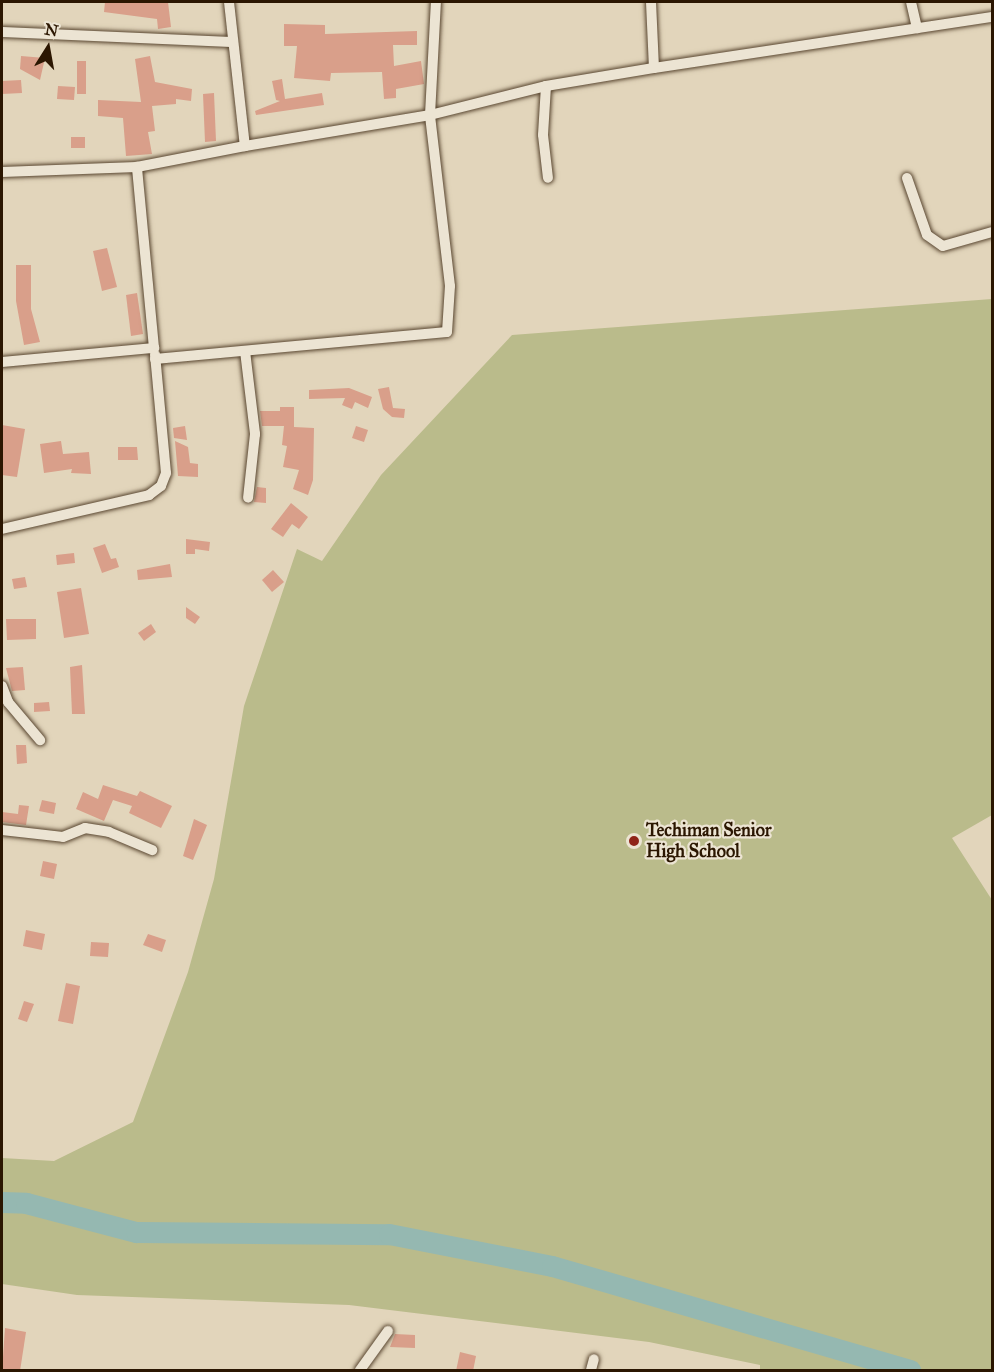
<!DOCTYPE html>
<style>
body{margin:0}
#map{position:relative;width:994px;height:1372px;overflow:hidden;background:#e2d5bb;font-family:"IM FELL Great Primer",serif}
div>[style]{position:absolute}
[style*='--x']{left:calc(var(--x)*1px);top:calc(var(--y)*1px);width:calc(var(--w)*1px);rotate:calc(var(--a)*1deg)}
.green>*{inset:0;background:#babb8b}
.river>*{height:21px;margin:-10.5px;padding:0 10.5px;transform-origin:10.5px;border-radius:10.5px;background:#95b8b1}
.building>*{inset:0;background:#d99f8a}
.roads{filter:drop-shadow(0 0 2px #594630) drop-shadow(0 0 2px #594630)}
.minor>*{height:10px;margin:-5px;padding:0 5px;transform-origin:5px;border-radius:5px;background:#ece4d3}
.dots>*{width:16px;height:16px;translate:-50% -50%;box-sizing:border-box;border:3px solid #ece4d3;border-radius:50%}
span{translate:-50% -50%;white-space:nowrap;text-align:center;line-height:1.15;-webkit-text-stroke:4.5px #ece4d3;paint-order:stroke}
.poi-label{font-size:18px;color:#2b1601;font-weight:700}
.left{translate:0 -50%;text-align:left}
.frame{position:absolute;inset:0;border:3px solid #2b1601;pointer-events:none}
.north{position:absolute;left:18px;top:18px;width:60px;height:60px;-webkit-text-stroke:4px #ece4d3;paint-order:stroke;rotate:11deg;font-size:16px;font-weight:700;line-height:24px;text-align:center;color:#2b1601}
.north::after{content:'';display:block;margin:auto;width:21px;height:27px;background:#2b1601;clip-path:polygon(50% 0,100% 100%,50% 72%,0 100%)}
</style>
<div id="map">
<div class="green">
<i style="clip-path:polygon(992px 299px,992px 815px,952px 838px,992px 900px,992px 1370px,760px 1370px,760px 1365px,649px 1342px,349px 1305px,77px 1295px,2px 1284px,2px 1158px,54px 1161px,133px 1122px,188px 972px,214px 879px,244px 706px,297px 549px,322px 561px,381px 475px,512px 335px)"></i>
</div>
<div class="river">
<i style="--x:2;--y:1202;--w:24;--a:2"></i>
<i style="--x:26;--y:1203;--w:114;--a:14.8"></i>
<i style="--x:136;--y:1232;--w:253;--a:0.5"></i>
<i style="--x:389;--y:1234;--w:166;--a:11.1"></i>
<i style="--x:552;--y:1266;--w:373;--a:16.2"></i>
</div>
<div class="building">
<i style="clip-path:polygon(105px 2px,168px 2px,171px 27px,158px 29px,157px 19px,104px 12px)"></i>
<i style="clip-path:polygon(284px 24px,325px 25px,325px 34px,417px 31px,417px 45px,393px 45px,394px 66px,421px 61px,424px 84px,396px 89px,396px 98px,384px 99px,382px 72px,331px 73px,330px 81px,294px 78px,297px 46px,284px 46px)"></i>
<i style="clip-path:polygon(21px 56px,45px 58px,40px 80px,20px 69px)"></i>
<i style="clip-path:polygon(150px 56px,155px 82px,192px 89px,191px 101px,176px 99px,176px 104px,152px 106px,155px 131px,148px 132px,152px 154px,126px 156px,123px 118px,98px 116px,98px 100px,141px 102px,135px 59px)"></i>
<i style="clip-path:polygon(77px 61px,86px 61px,86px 94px,77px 94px)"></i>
<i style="clip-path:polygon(282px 79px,285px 99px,322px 93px,324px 105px,256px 115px,255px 111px,280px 101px,276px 100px,272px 81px)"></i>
<i style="clip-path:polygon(21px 80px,22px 93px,2px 94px,2px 81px)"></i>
<i style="clip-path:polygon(58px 86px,75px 87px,74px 100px,57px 99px)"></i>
<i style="clip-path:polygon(214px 93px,216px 141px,205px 142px,203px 94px)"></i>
<i style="clip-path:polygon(71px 137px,85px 137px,85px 148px,71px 148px)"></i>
<i style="clip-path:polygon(107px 248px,117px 287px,102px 291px,93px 251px)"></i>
<i style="clip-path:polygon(16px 265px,31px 265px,31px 309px,40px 342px,24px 345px,16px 301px)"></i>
<i style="clip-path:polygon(137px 293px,143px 334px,131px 336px,126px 295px)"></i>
<i style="clip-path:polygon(389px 387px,393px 408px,405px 409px,404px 418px,392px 417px,383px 409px,378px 389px)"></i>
<i style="clip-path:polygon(349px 388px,372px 397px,368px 408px,355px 402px,352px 409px,342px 405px,345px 398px,309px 399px,309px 390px)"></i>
<i style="clip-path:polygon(280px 407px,294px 407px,294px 427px,314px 428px,313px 480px,308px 495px,293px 489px,299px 470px,283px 467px,287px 446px,282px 445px,284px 426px,262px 426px,260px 411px,280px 411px)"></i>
<i style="clip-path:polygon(2px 425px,25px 429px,17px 477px,2px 475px)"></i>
<i style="clip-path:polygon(185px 426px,187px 440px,174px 438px,173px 428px)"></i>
<i style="clip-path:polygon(356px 426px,368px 430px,364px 442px,352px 438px)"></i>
<i style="clip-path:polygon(61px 441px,63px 454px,89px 452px,91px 474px,71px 473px,72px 469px,44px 473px,40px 444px)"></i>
<i style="clip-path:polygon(175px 441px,188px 447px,190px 463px,198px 464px,198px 477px,178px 476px)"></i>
<i style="clip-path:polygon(118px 447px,137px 447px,138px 460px,118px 460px)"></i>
<i style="clip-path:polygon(257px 487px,266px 488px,266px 503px,254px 502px)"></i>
<i style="clip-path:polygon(291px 503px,308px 517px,299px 529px,292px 524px,283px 537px,271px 529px)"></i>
<i style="clip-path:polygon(186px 539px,210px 542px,209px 551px,195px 549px,195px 554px,186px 554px)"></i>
<i style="clip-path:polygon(105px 544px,111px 559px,116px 558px,119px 567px,102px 573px,93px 548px)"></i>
<i style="clip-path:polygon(74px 553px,75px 563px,57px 565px,56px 555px)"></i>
<i style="clip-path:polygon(170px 564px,172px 577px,138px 580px,137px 570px)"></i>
<i style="clip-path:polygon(273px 570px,284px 582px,272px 592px,262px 580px)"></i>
<i style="clip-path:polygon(25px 577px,27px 587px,14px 589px,12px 579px)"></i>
<i style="clip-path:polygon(81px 588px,89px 634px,64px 638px,57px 592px)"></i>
<i style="clip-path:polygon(186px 607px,200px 617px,195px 624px,186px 618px)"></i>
<i style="clip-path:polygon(6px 619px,36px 619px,36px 639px,7px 640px)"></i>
<i style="clip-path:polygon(151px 624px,156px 632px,144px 641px,138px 633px)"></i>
<i style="clip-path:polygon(82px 665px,85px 714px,72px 714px,70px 667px)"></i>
<i style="clip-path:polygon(23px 667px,25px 690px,12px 691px,6px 668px)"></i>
<i style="clip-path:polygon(49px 702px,50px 711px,34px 712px,34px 703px)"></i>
<i style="clip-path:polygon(16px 745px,26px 745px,27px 763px,17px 764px)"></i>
<i style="clip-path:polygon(103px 785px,137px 796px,140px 791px,172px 806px,161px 828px,129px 813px,132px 806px,113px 800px,104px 821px,76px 809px,83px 792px,98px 799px)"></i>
<i style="clip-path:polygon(42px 800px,56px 803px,54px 814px,39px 811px)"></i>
<i style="clip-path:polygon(19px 805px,29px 806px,26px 825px,2px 822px,2px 812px,18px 814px)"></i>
<i style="clip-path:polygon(194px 819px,207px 825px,193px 860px,183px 856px)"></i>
<i style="clip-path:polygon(43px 861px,57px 864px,54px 879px,40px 876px)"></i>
<i style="clip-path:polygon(26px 930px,45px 934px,42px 950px,23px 946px)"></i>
<i style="clip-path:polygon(148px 934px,166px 940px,162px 952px,143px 945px)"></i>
<i style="clip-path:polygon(91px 942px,109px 943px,108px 957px,90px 956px)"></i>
<i style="clip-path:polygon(66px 983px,80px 986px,73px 1024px,58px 1021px)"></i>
<i style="clip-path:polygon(24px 1001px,34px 1004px,27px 1022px,18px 1019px)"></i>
<i style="clip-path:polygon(5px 1328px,26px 1332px,20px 1371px,2px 1371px)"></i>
<i style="clip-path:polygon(395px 1334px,415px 1335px,415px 1348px,390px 1347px)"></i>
<i style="clip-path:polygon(460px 1352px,476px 1356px,473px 1371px,456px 1371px)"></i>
</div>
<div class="roads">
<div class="minor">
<i style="--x:229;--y:2;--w:145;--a:83.7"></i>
<i style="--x:245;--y:146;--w:188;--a:-9.5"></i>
<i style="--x:430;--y:115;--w:120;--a:-14"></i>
<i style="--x:546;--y:86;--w:109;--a:-9.5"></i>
<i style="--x:654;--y:68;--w:342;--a:-8.6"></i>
<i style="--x:651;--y:2;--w:66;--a:87.4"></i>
<i style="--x:911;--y:2;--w:27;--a:77"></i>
<i style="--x:2;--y:32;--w:230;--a:2.5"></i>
<i style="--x:546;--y:86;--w:49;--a:93.5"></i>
<i style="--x:543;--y:135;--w:43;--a:83.4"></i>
<i style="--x:2;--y:172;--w:135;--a:-2.1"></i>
<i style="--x:137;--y:167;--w:110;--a:-11"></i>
<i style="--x:907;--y:178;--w:60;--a:70.7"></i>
<i style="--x:927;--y:235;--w:19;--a:35"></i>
<i style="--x:943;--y:246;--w:51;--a:-15.9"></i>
<i style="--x:245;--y:351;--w:84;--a:83.1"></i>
<i style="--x:255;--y:434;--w:64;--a:96.2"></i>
<i style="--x:155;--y:359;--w:293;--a:-5.3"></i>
<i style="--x:447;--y:332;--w:46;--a:-86.3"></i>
<i style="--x:450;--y:286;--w:172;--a:-96.7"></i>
<i style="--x:430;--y:115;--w:113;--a:-87"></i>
<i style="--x:2;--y:362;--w:153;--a:-5.3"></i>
<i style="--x:154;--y:348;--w:182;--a:-95.4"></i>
<i style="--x:2;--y:529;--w:151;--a:-13"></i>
<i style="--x:149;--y:495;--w:15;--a:-37"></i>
<i style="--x:161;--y:486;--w:14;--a:-69"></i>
<i style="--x:166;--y:473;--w:119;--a:-95.3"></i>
<i style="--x:2;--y:686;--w:17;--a:69"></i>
<i style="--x:8;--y:702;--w:50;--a:49.9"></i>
<i style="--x:2;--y:830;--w:61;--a:6.5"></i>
<i style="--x:63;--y:837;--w:24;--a:-22"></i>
<i style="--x:85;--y:828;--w:24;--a:9"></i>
<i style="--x:109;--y:832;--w:47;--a:22.7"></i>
<i style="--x:360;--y:1370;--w:48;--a:-54.3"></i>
<i style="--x:591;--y:1370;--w:11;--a:-75"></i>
</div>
</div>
<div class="dots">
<i style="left:634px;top:841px;background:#8f2418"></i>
</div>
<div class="poi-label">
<span class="left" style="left:646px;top:841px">Techiman Senior<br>High School</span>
</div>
<div class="frame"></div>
<div class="north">N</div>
</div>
